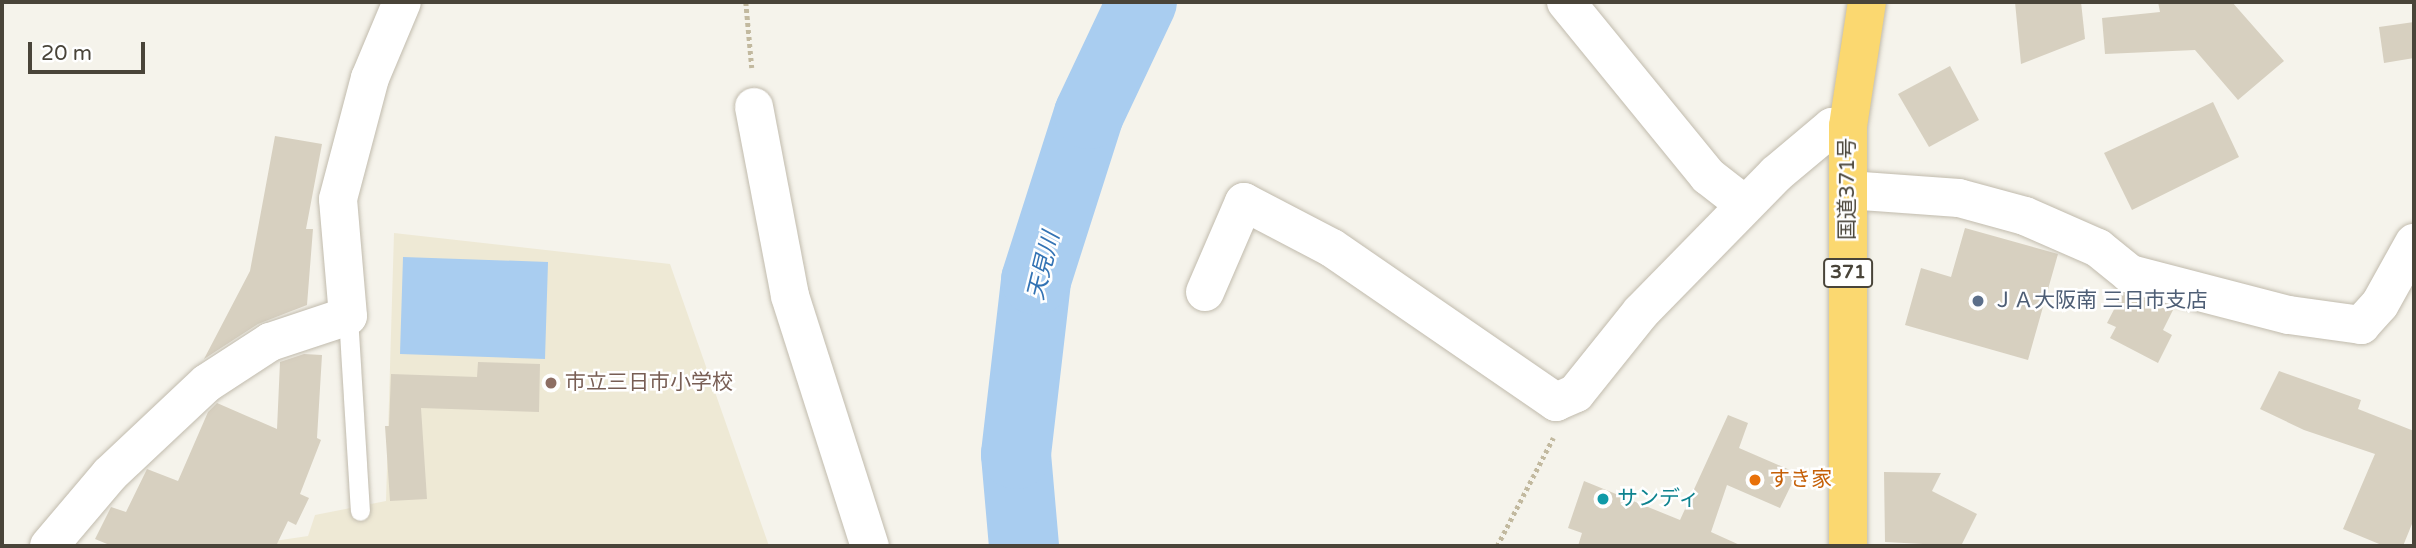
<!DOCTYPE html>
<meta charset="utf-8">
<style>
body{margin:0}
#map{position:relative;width:2416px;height:548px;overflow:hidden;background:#f5f3eb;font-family:"Varela Round","Noto Sans JP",sans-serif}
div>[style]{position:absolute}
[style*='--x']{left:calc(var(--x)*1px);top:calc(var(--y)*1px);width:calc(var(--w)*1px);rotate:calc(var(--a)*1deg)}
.education>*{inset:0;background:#eee9d5}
.water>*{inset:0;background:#a9cdf0}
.river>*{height:70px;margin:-35px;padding:0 35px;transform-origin:35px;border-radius:35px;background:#a9cdf0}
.building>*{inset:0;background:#d7d0c0}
.path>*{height:4.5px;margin-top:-2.25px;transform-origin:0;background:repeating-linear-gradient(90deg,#c2b99f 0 3.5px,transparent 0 7px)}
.roads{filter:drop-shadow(0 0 2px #c1bbad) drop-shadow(0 0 2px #c1bbad)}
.lane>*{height:19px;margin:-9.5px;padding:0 9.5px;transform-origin:9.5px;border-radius:9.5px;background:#fff}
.street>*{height:38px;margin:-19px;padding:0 19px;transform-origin:19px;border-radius:19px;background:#fff}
.highway>*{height:38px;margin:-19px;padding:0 19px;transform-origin:19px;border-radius:19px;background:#fbd870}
.dots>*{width:19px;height:19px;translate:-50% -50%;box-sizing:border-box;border:4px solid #fff;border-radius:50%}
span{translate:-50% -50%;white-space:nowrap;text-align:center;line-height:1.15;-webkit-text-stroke:5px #fff;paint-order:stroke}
.shield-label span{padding:2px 5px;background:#fff;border:2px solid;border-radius:5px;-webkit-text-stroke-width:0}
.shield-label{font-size:19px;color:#494439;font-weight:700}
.street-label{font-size:21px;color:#494439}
.service-label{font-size:21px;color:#4e5e75}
.left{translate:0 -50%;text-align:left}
.education-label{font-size:21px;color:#785e54}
.food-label{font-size:21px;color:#c56008}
.culture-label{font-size:21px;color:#0d838f}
.water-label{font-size:23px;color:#3373b4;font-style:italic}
.frame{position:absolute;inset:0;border:4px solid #494439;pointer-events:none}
.scale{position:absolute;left:28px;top:42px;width:117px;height:32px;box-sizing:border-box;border:4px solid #494439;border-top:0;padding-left:9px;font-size:21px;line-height:24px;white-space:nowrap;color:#494439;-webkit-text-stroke:5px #fff;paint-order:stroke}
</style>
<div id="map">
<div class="education">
<i style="clip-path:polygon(394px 233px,670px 264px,769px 546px,240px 546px,308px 536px,315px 515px,386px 501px)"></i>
</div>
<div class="water">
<i style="clip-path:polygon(403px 257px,548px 262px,545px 359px,400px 354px)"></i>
</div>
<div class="river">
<i style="--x:1024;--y:546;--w:92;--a:-95"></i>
<i style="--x:1016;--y:454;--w:175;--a:-83.4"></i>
<i style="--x:1036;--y:280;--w:174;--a:-72.3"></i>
<i style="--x:1089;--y:114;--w:124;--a:-64.7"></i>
</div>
<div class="building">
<i style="clip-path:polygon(2015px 2px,2081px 2px,2085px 39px,2021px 64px)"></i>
<i style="clip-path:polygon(2158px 2px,2232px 2px,2284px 61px,2238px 100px,2195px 50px,2105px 54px,2102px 18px,2160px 12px)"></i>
<i style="clip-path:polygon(2414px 22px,2414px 58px,2384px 63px,2379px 27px)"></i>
<i style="clip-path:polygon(1950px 66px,1979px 120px,1929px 147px,1898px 94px)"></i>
<i style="clip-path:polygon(2213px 102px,2239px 157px,2132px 210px,2104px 153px)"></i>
<i style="clip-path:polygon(275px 136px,322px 144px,306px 229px,313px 229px,307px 305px,258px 324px,204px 359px,250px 271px)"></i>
<i style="clip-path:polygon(1965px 228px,2058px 254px,2028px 360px,1905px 325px,1921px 268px,1951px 277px)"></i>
<i style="clip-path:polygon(2122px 294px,2174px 308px,2163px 330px,2172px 335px,2158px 363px,2110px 338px,2116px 327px,2107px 323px)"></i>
<i style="clip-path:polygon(304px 354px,322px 355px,317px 438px,321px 440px,300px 494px,309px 498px,296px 525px,288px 521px,276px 546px,112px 546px,95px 539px,111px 507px,126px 512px,147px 469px,178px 481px,208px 412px,217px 403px,277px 429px,280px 362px)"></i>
<i style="clip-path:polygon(478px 362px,540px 364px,539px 412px,421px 408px,427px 499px,390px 501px,385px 426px,389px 426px,391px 374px,477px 377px)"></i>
<i style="clip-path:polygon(2279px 371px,2361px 400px,2358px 409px,2414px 431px,2414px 519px,2403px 546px,2384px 546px,2343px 529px,2375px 454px,2304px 430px,2260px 409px)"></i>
<i style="clip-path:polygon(1728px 415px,1748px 423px,1739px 448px,1797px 473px,1780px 508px,1727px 485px,1711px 532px,1742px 546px,1578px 546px,1582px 533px,1568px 528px,1584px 481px,1680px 520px)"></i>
<i style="clip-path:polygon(1884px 472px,1941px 473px,1932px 491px,1977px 514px,1961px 546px,1885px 542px)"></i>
</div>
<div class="path">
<i style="--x:746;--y:2;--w:66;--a:84.8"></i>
<i style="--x:1497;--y:546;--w:122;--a:-62.6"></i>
</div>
<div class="roads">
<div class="lane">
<i style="--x:348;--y:316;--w:195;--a:86.5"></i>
</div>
<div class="street">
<i style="--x:1566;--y:2;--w:225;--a:50.8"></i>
<i style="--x:1708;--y:176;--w:46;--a:37.9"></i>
<i style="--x:754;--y:107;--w:192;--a:79.2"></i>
<i style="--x:790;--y:296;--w:262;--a:72.3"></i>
<i style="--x:1848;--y:190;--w:111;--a:4.1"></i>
<i style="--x:1959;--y:198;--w:68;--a:15.3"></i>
<i style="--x:2025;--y:216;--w:80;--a:23.7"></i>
<i style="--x:2098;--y:248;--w:41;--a:39.1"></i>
<i style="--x:2130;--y:274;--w:164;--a:14.5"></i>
<i style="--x:2289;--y:315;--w:73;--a:7.9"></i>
<i style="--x:2361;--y:325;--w:28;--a:-48"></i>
<i style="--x:2380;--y:304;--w:70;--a:-60.9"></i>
<i style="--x:1205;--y:292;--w:98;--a:-66.6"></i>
<i style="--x:1244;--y:202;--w:99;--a:27.6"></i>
<i style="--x:1332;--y:248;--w:272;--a:34.5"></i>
<i style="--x:1556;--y:402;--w:22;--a:-24"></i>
<i style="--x:1576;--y:393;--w:104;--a:-51.3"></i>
<i style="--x:1641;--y:312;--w:193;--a:-45.6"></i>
<i style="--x:1776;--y:174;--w:73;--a:-40"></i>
<i style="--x:1832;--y:127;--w:16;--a:-4"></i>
<i style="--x:49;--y:546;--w:94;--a:-49.7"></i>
<i style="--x:110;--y:474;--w:133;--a:-43.2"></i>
<i style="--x:207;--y:383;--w:75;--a:-33.1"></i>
<i style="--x:270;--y:342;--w:82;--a:-18.4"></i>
<i style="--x:348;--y:316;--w:117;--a:-94.9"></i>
<i style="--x:338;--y:199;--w:125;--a:-75.2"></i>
<i style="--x:370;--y:78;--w:82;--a:-67.2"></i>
</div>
<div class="highway">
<i style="--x:1848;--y:546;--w:420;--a:-90"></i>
<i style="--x:1848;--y:126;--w:125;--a:-81.3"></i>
</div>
</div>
<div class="dots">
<i style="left:1978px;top:301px;background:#5c6f8a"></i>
<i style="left:551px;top:383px;background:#8d6e63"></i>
<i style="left:1755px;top:480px;background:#e8710a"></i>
<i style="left:1603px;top:499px;background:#0f9aa8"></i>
</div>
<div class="shield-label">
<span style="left:1848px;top:273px">371</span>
</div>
<div class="street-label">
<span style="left:1848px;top:189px;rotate:-90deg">国道371号</span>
</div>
<div class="service-label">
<span class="left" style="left:1992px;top:301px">ＪＡ大阪南 三日市支店</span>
</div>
<div class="education-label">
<span class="left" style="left:565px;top:383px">市立三日市小学校</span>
</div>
<div class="food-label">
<span class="left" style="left:1769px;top:480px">すき家</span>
</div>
<div class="culture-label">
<span class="left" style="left:1617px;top:499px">サンディ</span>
</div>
<div class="water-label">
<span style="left:1044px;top:266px;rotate:-76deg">天見川</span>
</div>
<div class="frame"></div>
<div class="scale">20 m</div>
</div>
